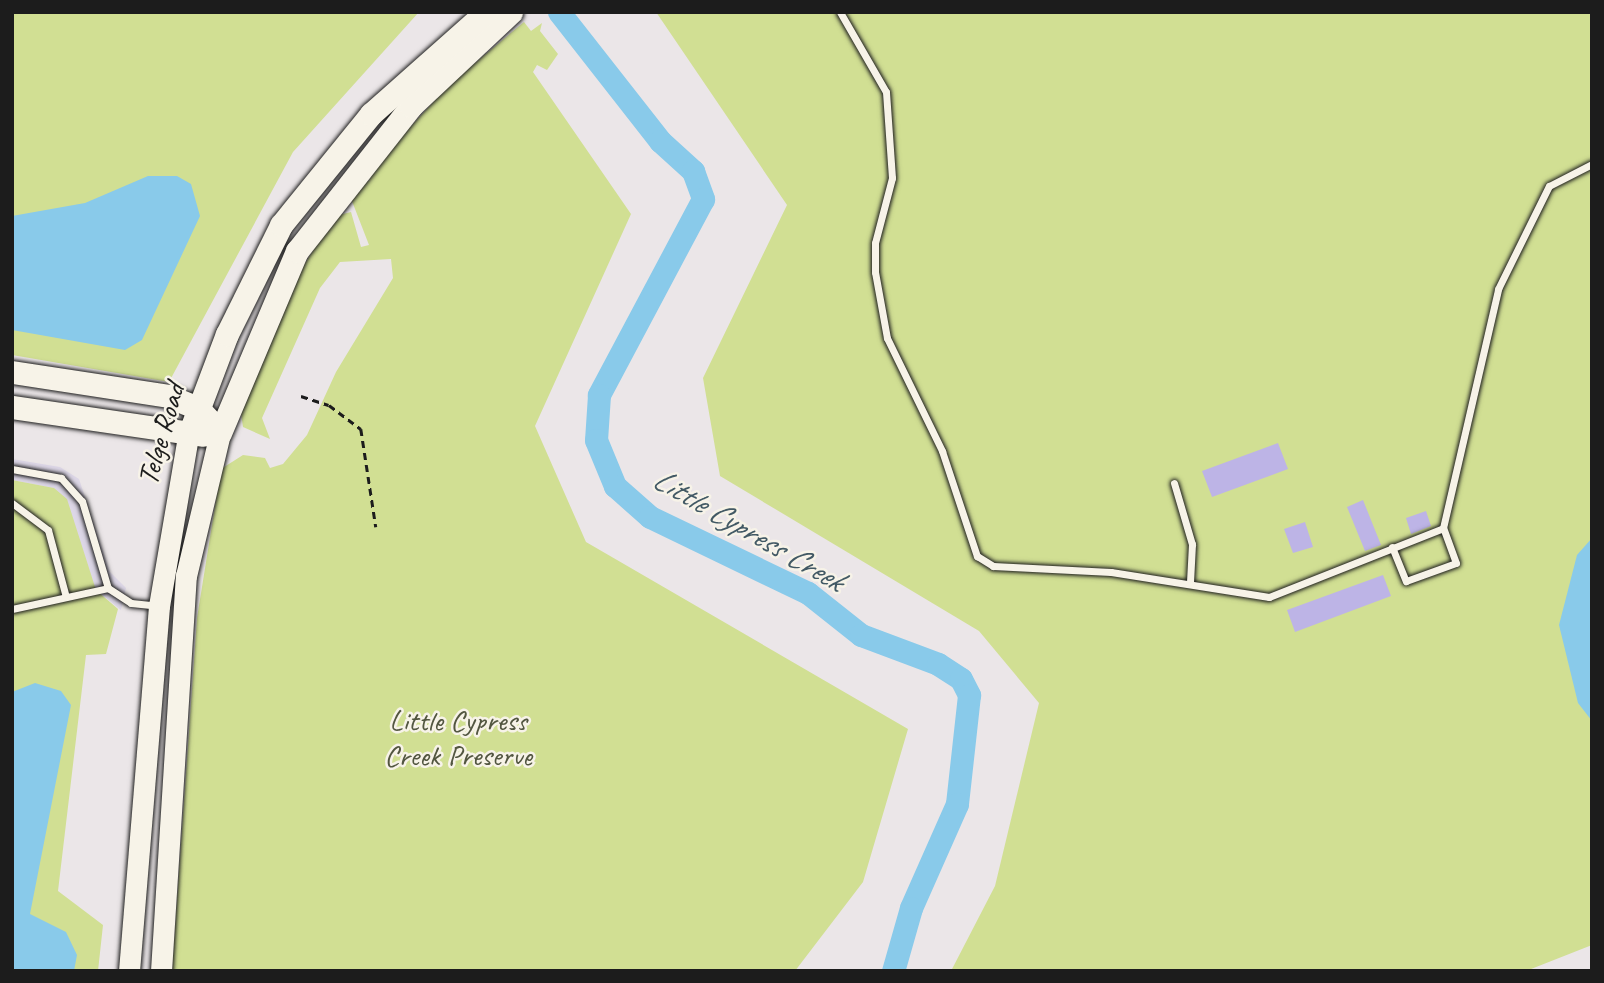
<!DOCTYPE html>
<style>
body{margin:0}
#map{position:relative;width:1604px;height:983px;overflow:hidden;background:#ebe6e8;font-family:Caveat,sans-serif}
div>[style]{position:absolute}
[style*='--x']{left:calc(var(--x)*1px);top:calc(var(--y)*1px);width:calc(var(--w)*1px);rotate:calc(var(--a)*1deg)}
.built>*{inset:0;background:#ddd7e7}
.green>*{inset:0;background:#d1df93}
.water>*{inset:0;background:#89caea}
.river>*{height:23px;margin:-11.5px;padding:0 11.5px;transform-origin:11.5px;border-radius:11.5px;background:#89caea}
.building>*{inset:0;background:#bdb4e6}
.path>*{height:2.5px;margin-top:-1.25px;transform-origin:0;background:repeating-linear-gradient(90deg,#1c1c1c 0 7px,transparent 0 12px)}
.roads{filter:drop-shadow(0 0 2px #1c1c1c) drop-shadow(0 0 2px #1c1c1c)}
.lane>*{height:7px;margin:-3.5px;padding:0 3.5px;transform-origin:3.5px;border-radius:3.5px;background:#f7f3e8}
.secondary>*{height:21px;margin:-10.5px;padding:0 10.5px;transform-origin:10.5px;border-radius:10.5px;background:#f7f3e8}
.primary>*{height:23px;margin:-11.5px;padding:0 11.5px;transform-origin:11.5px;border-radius:11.5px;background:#f7f3e8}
span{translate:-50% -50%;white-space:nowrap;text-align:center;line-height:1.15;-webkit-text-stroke:5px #f7f3e8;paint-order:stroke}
.street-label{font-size:30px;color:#1c1c1c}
.park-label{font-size:30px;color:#525640}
.water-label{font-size:32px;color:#425964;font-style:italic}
.frame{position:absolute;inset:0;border:14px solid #1c1c1c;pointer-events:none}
</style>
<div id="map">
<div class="built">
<i style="clip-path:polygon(12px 459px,60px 467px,79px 479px,110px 572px,126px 588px,121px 610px,96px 590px,54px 488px,12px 480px)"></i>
</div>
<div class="green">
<i style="clip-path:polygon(12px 12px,419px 12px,293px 152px,169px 382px,12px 355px)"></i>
<i style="clip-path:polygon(656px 12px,1592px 12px,1592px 945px,1526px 971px,951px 971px,995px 886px,1039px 703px,979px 631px,720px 476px,703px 378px,787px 205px)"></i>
<i style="clip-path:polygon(524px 22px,531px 31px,542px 23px,540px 31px,558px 54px,547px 70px,537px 65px,533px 72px,631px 214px,535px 426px,586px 542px,908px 729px,863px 882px,795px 971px,172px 971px,197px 618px,221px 469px,243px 455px,265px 458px,270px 468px,283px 464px,307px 435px,336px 372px,393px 278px,391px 259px,340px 262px,320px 288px,262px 418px,270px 439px,243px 427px,240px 407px,302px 268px,335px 216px,351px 212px,361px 247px,369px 245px,350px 196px,363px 178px,369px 181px,375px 165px,451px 83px)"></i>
<i style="clip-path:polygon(12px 480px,54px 488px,67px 499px,96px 590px,118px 609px,106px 654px,86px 655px,58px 891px,103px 925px,98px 971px,12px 971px)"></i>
</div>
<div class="water">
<i style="clip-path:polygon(148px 176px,177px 176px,191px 184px,200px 216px,142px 340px,125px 350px,12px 330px,12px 216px,85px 203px)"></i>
<i style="clip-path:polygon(1592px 538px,1592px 721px,1578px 703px,1559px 625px,1577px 555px)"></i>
<i style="clip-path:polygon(35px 683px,61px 691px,71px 705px,30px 914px,66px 932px,77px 955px,74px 971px,12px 971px,12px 692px)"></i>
</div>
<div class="river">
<i style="--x:559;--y:12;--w:164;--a:51.9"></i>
<i style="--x:660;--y:141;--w:45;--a:42.3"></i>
<i style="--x:693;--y:171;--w:30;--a:70"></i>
<i style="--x:703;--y:199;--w:222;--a:118"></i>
<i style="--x:599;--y:395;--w:45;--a:93.8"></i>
<i style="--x:596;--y:440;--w:50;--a:67.6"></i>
<i style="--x:615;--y:486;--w:47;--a:41.5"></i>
<i style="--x:650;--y:517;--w:175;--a:25.7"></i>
<i style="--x:808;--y:593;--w:68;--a:38.4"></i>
<i style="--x:861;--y:635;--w:82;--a:20.6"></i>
<i style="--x:938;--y:664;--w:27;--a:33"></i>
<i style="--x:961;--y:679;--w:18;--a:63"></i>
<i style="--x:969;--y:695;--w:110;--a:96.3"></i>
<i style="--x:957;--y:804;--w:114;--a:113.9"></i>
<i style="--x:911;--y:908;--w:66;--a:105.9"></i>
</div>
<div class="building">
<i style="clip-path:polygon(1278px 443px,1288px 469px,1212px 497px,1202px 471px)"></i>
<i style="clip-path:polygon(1363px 500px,1381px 545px,1365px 551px,1347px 507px)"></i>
<i style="clip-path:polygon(1426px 511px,1431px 526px,1411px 534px,1406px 518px)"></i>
<i style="clip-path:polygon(1305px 522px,1313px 547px,1293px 553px,1284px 529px)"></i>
<i style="clip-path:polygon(1383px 575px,1391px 596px,1295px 632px,1287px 610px)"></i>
</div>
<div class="path">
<i style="--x:301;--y:396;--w:29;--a:18"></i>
<i style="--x:329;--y:405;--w:40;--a:37"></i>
<i style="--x:361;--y:429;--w:99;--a:81.3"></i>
</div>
<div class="roads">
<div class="lane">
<i style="--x:840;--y:12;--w:92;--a:60.1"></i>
<i style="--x:886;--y:92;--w:86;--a:86"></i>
<i style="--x:892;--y:178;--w:67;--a:104.7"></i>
<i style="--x:875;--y:243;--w:29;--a:90"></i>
<i style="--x:875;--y:272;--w:67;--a:79.7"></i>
<i style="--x:887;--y:338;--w:126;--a:64"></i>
<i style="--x:942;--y:451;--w:111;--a:71.6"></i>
<i style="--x:977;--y:556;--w:19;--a:32"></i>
<i style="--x:993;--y:566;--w:118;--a:2.9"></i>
<i style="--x:1111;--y:572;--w:160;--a:9"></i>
<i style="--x:1269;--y:597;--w:187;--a:-21.6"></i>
<i style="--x:12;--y:469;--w:50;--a:10.4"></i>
<i style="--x:61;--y:478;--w:31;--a:48"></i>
<i style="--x:82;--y:501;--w:91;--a:73.4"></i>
<i style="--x:108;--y:588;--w:27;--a:33"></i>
<i style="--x:131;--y:603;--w:27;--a:6"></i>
<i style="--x:1174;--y:483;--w:64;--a:73.6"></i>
<i style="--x:1192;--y:544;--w:38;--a:93"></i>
<i style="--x:12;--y:503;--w:45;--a:36.9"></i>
<i style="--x:48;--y:530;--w:69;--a:75"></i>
<i style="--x:1392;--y:547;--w:37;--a:68"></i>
<i style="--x:1406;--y:581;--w:53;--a:-19.8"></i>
<i style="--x:1456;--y:563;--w:37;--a:-110"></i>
<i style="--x:1443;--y:528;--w:245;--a:-77"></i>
<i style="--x:1498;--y:289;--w:115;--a:-63.7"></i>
<i style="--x:1549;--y:186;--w:48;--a:-27.1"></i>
<i style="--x:12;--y:609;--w:98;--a:-12.3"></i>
</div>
<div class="secondary">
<i style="--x:129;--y:971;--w:366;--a:-85.3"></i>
<i style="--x:159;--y:606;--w:171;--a:-80.3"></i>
<i style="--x:161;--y:971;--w:396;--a:-86.4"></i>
<i style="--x:186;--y:576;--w:147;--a:-76.6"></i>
</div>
<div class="primary">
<i style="--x:12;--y:372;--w:158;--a:8.7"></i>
<i style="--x:168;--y:396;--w:32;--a:22"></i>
<i style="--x:198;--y:408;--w:16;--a:47"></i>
<i style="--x:12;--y:407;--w:193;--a:8.3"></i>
<i style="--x:220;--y:433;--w:198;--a:-67.1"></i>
<i style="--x:297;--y:251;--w:184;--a:-51.8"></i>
<i style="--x:411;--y:106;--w:137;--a:-43.2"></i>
<i style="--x:188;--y:437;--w:110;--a:-69.3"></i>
<i style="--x:227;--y:334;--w:122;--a:-63.6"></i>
<i style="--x:281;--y:225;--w:143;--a:-51"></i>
<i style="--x:371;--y:114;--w:154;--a:-41.6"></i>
</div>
</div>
<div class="street-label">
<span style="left:161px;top:434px;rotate:-74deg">Telge Road</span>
</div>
<div class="park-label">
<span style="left:458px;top:737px">Little Cypress<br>Creek Preserve</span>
</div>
<div class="water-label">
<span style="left:748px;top:530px;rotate:30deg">Little Cypress Creek</span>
</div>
<div class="frame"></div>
</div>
